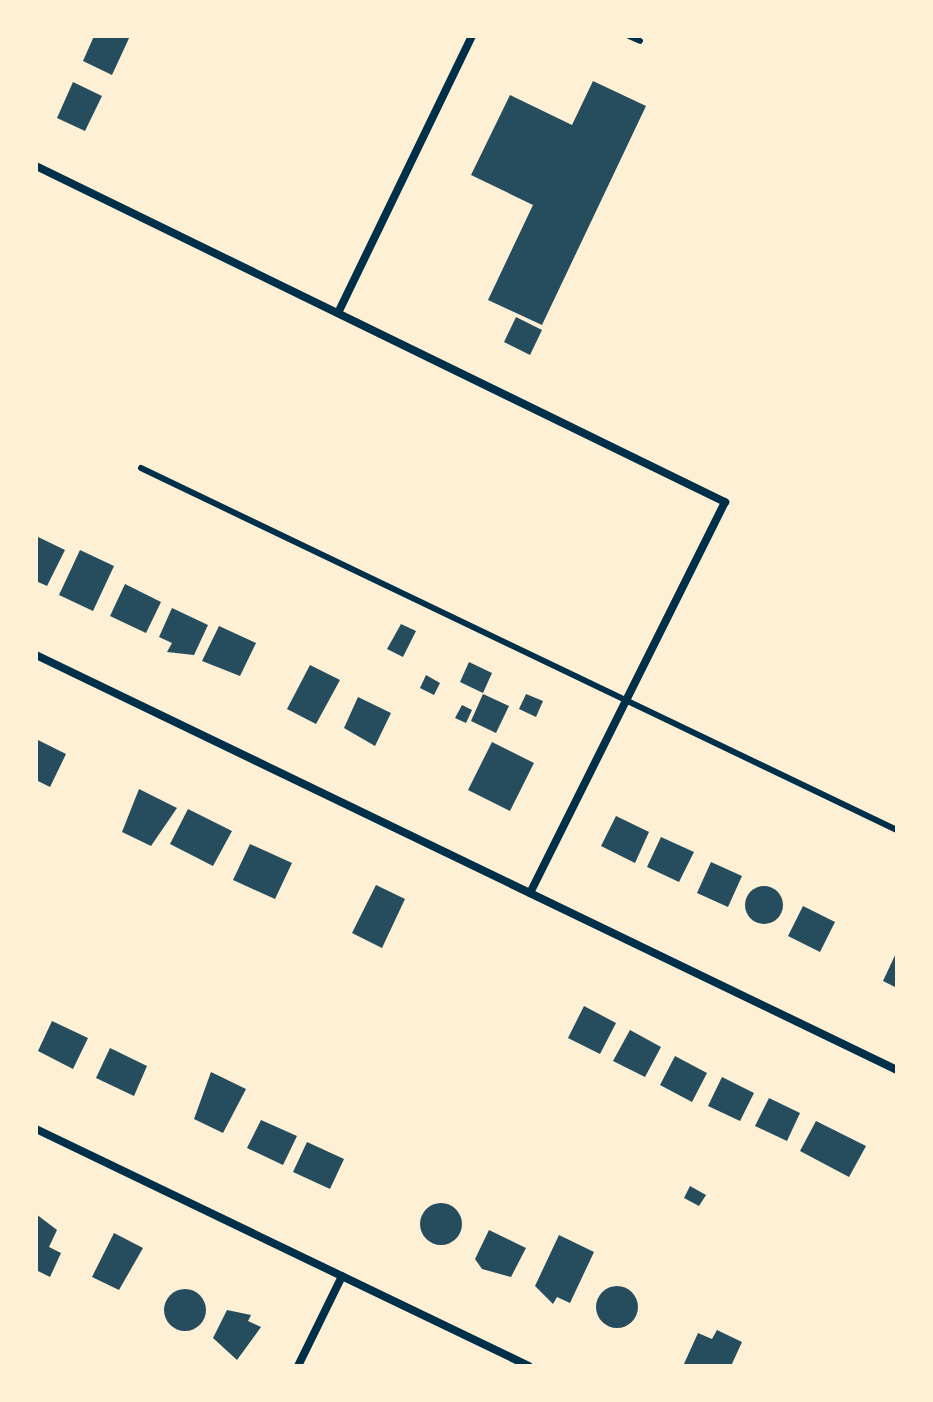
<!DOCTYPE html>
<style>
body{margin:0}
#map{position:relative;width:933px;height:1402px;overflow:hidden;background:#fdf0d5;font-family:"Alegreya Sans",sans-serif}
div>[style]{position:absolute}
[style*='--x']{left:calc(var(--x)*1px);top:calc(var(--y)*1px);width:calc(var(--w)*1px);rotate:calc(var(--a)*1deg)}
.building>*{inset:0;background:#264d5e}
.round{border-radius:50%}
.service>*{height:6px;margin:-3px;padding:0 3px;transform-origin:3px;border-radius:3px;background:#003049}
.minor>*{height:8px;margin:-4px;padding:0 4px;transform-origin:4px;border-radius:4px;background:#003049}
span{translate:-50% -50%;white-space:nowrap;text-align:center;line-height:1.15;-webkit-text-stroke:8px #fdf0d5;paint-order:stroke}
.frame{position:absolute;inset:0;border:38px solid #fdf0d5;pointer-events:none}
</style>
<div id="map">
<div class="building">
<i style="clip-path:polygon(94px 36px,130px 36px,112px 75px,83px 61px)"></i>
<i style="clip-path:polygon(593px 81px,646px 106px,542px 325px,488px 300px,533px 205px,471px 175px,510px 95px,572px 125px)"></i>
<i style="clip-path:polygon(73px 82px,102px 96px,85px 131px,57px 118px)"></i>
<i style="clip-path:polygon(516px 317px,542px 330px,530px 355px,504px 342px)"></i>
<i style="clip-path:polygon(36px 536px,65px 550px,47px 586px,36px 581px)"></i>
<i style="clip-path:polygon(80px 550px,114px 566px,93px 611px,59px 595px)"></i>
<i style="clip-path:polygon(125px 584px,161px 602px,146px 633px,110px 616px)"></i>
<i style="clip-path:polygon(172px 608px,208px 625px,194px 655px,167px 652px,172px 643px,159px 637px)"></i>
<i style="clip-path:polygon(401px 624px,416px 631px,403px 657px,387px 649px)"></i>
<i style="clip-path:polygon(219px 626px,256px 643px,240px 676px,202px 661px)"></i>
<i style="clip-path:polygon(469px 662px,492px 673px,483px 693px,460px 682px)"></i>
<i style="clip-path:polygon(310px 665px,340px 680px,316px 724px,287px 709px)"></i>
<i style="clip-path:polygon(426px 675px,440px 683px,434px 695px,420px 688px)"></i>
<i style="clip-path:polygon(483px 694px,509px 706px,496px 733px,471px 721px)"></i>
<i style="clip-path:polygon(526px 694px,543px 701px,536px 717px,519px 709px)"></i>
<i style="clip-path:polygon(358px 697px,391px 713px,375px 746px,344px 728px)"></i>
<i style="clip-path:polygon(462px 705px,472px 710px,466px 723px,455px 718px)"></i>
<i style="clip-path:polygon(36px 739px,66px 754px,50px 787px,36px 780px)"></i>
<i style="clip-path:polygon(492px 742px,534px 763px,510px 811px,468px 790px)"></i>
<i style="clip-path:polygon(139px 789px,177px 808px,151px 846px,122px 832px)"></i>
<i style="clip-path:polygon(188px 809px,232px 831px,213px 866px,170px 844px)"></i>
<i style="clip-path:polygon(616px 816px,649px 832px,635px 863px,601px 846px)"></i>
<i style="clip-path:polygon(661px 837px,694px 852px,679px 882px,647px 867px)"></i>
<i style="clip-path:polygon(250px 844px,292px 863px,275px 899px,233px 880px)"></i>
<i style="clip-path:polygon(711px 862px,742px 876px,728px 907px,697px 893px)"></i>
<i style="clip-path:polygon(376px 885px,405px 899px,382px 948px,352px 933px)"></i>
<i class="round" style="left:745px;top:886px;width:38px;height:38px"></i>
<i style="clip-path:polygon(803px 906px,835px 922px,820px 952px,788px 936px)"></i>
<i style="clip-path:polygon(897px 951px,897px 988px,883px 981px)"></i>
<i style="clip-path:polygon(584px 1006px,616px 1023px,600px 1054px,568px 1038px)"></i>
<i style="clip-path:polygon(52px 1021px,88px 1038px,73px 1069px,38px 1051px)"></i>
<i style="clip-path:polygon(630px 1030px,661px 1047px,645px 1077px,613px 1061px)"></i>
<i style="clip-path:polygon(110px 1048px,147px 1066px,134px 1096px,96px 1078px)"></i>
<i style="clip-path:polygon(675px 1056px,707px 1073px,692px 1102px,660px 1085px)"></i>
<i style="clip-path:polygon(211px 1072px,246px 1089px,223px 1133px,194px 1119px)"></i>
<i style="clip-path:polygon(722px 1077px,754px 1093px,740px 1121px,708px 1106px)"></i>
<i style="clip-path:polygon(769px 1098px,800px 1113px,787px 1141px,755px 1126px)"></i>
<i style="clip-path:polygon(261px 1120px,297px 1136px,283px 1165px,247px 1148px)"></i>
<i style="clip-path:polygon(816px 1121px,866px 1146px,849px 1177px,800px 1151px)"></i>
<i style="clip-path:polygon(307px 1142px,344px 1159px,330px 1189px,293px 1172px)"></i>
<i style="clip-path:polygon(690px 1186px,706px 1195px,699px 1206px,684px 1198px)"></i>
<i class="round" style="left:420px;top:1203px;width:42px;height:42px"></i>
<i style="clip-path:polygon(36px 1214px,57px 1230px,49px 1247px,61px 1253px,50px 1277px,36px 1270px)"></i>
<i style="clip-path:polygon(489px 1230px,526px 1248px,511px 1277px,482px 1269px,475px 1259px)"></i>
<i style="clip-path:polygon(114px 1233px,143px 1248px,119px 1290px,92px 1277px)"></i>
<i style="clip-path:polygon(559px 1235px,594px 1252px,570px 1303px,557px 1297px,553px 1304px,535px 1286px)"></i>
<i class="round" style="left:596px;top:1286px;width:42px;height:42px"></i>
<i class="round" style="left:164px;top:1289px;width:42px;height:42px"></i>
<i style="clip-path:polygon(227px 1310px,251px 1315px,248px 1321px,261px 1327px,237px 1360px,213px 1338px)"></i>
<i style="clip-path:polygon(717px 1330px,742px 1342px,731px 1366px,683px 1366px,698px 1333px,712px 1339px)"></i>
</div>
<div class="service">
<i style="--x:629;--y:36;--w:12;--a:24"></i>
<i style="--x:141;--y:468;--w:838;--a:25.59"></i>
</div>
<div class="minor">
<i style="--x:36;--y:166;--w:767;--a:26"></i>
<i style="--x:725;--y:502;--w:437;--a:116.5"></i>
<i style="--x:338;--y:313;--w:308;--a:-64.2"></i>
<i style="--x:36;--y:655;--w:956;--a:25.73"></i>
<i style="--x:36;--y:1129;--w:547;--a:25.68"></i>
<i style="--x:298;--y:1366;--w:100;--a:-63.9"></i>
</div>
<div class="frame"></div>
</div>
